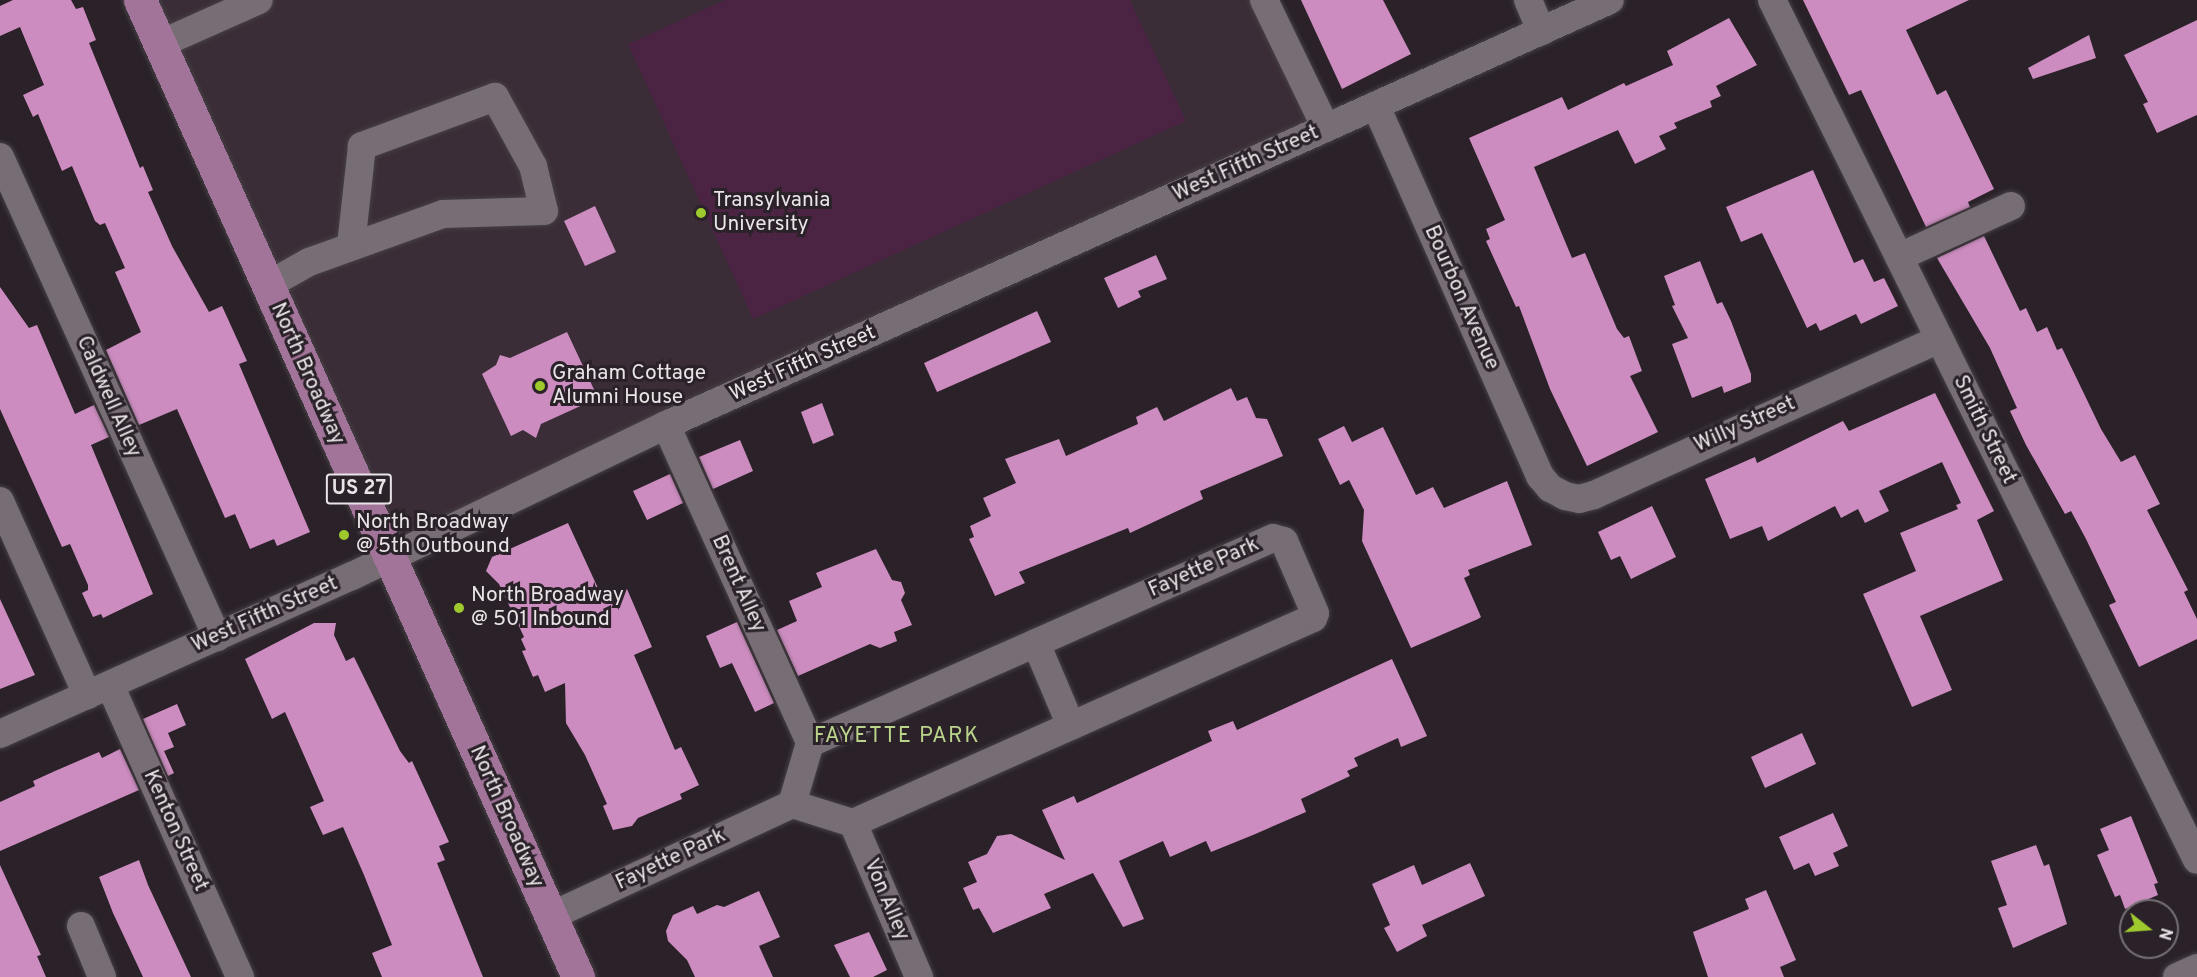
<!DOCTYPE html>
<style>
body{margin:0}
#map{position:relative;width:2197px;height:977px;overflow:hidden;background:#2b2229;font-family:Overpass,sans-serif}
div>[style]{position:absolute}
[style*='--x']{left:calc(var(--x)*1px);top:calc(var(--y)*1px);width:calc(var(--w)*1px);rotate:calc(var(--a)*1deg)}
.built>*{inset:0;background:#3a2d37}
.green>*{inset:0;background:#4b2444}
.building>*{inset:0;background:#cc8cbf}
.roads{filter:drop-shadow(0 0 2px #464045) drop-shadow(0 0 2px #464045)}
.minor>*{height:28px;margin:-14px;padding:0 14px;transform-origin:14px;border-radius:14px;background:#776d74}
.major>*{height:33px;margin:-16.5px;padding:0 16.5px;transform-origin:16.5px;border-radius:16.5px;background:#a3749a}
.dots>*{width:16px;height:16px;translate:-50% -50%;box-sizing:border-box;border:3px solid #2b2229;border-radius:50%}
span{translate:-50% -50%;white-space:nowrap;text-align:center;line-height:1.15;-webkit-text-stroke:6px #2b2229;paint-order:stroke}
.shield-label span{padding:2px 4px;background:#2b2229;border:2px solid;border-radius:4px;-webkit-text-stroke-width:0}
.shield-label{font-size:20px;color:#e9e4e8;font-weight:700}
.street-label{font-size:21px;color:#e9e4e8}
.poi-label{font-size:21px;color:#e9e4e8}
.left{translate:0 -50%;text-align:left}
.neighbourhood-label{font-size:22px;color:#bad48b;letter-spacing:1.5px}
.north{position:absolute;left:2119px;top:899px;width:60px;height:60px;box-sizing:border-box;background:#2b2229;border:2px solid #777075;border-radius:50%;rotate:107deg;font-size:16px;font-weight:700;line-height:24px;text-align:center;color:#e9e4e8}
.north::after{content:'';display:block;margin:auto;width:21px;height:27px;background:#9fca2d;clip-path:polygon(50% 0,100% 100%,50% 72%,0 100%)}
</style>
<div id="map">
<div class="built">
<i style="clip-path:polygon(140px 0,1264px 0,1328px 141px,390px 558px)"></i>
</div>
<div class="green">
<i style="clip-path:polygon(725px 0,1130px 0,1186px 121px,753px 319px,628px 44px)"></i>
</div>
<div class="building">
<i style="clip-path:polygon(13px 0,71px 0,76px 9px,83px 7px,96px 40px,89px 43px,140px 168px,143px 166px,153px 190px,148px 192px,172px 246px,209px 312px,222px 306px,247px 361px,239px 364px,310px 532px,277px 546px,274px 539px,250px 549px,235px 514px,225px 518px,177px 409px,139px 425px,106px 350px,141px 332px,115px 272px,125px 268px,105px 223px,100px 225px,95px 221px,72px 166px,62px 171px,38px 114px,33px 117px,23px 95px,44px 85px,20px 27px,0 36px,0 6px)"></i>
<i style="clip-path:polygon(1301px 0,1383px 0,1411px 54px,1342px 89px)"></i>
<i style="clip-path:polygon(1803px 0,1969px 0,1906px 30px,1937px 95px,1946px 90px,1994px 189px,1968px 202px,1970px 207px,1926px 227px,1861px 90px,1849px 95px)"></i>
<i style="clip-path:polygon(1729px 18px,1757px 65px,1716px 86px,1721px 96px,1710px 101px,1712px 107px,1674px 123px,1677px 128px,1659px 136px,1666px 149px,1635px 164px,1618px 130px,1534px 167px,1572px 258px,1585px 253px,1617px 329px,1624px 338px,1629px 336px,1642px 371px,1630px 376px,1658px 432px,1587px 466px,1550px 389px,1519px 306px,1516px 307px,1486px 241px,1490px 239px,1486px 229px,1505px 220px,1469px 138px,1562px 97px,1568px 110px,1624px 83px,1626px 86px,1673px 65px,1667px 51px)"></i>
<i style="clip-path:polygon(2197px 20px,2197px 115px,2157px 133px,2143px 104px,2148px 102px,2124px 55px)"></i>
<i style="clip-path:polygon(2089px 35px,2096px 58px,2033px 79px,2028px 68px)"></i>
<i style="clip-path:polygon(1813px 170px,1854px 263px,1863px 259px,1874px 282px,1884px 278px,1898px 306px,1861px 324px,1856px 314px,1820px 331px,1816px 323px,1807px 328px,1762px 233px,1741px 242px,1726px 207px)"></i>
<i style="clip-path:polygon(595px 206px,616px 252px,585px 266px,564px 221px)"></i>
<i style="clip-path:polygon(1984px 236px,2020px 311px,2026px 308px,2037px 332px,2047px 327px,2057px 350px,2062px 348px,2101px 429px,2121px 462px,2135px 455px,2160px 504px,2147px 510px,2188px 590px,2184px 592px,2197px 619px,2197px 639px,2139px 667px,2109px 605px,2116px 602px,2086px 539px,2071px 511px,2065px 514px,2026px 445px,2010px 411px,2017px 408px,1990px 348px,1937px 258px)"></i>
<i style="clip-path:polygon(1156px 255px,1167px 279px,1138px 291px,1141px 297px,1118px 308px,1104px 278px)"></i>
<i style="clip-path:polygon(1700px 261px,1717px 304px,1722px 302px,1731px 321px,1751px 374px,1751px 382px,1724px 393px,1722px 386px,1692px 398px,1672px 344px,1688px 338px,1672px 306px,1675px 305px,1664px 276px)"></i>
<i style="clip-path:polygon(0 287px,29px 328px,37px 325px,75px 414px,94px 405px,109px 437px,91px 445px,153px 594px,103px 618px,101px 614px,93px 617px,82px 593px,88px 590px,88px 585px,70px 544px,62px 547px,0 409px)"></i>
<i style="clip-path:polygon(1037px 311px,1051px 342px,937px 392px,924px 363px)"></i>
<i style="clip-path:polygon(567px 332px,598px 398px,541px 424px,536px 438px,523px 430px,511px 436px,482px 374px,496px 365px,500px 355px,510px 358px)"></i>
<i style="clip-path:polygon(1231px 388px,1237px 401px,1247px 397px,1256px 418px,1267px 419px,1283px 456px,1200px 491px,1203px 499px,1130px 533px,1128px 528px,1019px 572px,1025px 583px,995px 596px,969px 539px,974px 537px,970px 526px,991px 516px,983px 498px,1016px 483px,1005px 459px,1059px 439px,1066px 456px,1138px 424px,1136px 417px,1157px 407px,1164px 421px)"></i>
<i style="clip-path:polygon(1935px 393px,1994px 511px,1977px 520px,2003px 580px,1920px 616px,1952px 690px,1912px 707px,1863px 594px,1916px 571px,1900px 533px,1958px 509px,1956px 505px,1961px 503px,1942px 462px,1879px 491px,1889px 511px,1865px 523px,1858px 509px,1841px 518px,1835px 506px,1768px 541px,1762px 526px,1730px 539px,1705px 479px,1755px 457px,1757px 463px,1843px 421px,1849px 431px)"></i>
<i style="clip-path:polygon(822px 403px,834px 435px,813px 444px,801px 412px)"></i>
<i style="clip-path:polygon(1344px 426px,1352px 442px,1383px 427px,1416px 495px,1433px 487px,1444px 508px,1507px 481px,1532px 545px,1468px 570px,1470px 575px,1464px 578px,1481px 617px,1478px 619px,1411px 648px,1362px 541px,1364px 510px,1349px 480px,1340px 485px,1318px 439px)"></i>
<i style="clip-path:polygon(740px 440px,753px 471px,713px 489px,699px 457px)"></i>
<i style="clip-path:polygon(670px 474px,683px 503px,647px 520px,633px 491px)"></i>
<i style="clip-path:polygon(1652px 506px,1676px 557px,1631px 579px,1620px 556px,1611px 560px,1598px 532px)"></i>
<i style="clip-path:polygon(568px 523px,603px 599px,627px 589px,652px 647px,634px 655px,675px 750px,681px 747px,699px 785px,680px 794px,682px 799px,638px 818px,632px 826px,613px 830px,603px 806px,607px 804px,585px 755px,566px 723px,565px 683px,545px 692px,538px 675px,533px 677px,522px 651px,526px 650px,521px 639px,524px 637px,499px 584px,486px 571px,492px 557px)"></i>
<i style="clip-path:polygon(876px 549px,892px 580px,901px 582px,905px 593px,901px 600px,912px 625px,894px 632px,897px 641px,880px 648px,870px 644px,798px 676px,777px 630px,797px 621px,789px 601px,822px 587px,816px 573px)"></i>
<i style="clip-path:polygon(0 599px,35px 675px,0 689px)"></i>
<i style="clip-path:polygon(737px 622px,774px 703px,755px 712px,732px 663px,720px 668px,706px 636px)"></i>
<i style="clip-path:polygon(314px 623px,336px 623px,334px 635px,346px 661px,354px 657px,400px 751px,409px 763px,412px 761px,449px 842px,439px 846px,445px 860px,437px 863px,483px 977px,382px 977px,372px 953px,392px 945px,364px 875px,343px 827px,323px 835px,310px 807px,324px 801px,285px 712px,272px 719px,245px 659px)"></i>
<i style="clip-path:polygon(1392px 659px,1427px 736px,1401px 747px,1398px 738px,1354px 758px,1358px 766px,1347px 771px,1350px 776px,1301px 799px,1306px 812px,1253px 835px,1211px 852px,1206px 841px,1170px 857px,1163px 841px,1119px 861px,1144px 919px,1123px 927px,1093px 873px,1044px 894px,1051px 908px,993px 933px,979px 908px,973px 910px,963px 888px,977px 882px,968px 862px,987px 854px,997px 836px,1011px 834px,1065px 860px,1042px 810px,1074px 796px,1077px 803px,1212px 741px,1208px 731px,1233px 721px,1237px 730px)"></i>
<i style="clip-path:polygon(177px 704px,186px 725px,168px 733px,174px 747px,164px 751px,174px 773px,168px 776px,143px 719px)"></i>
<i style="clip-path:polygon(1802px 733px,1816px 764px,1765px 788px,1751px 757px)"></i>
<i style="clip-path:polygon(120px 749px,139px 790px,0 851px,0 802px,35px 786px,33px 781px,55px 771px,99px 752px,102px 758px)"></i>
<i style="clip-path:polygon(1833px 813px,1848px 846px,1833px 853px,1839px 866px,1815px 876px,1809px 863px,1794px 870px,1779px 837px)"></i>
<i style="clip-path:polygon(2131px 816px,2158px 883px,2154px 884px,2158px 895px,2125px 909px,2120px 895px,2115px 897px,2097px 855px,2109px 850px,2100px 829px)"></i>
<i style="clip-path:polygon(2036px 845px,2044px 866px,2049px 864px,2067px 924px,2013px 948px,1998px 908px,2007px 905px,1991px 861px)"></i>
<i style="clip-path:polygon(139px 860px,148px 885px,191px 977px,143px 977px,113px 913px,99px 877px)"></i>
<i style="clip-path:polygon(1470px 863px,1485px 896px,1422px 925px,1427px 936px,1397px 952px,1384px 928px,1390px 925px,1372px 884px,1414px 865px,1422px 885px)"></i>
<i style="clip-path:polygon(0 865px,41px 955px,37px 956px,46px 977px,0 977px)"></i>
<i style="clip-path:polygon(1766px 890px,1796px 960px,1780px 967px,1784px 977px,1708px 977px,1693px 932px,1749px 909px,1745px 899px)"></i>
<i style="clip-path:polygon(759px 891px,780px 937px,759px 946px,773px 977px,695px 977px,687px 960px,668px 941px,666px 931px,673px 915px,693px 906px,697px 914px,717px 905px,724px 907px)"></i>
<i style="clip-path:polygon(869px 932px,887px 970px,873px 977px,850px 977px,834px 945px)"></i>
</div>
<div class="roads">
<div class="minor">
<i style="--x:1264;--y:0;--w:142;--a:64.2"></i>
<i style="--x:1528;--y:0;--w:34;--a:67"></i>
<i style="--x:1772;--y:0;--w:959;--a:63.7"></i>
<i style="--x:160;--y:44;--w:108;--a:-24"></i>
<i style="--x:1376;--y:106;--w:405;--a:66.1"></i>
<i style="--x:1540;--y:476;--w:16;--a:50"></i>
<i style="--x:1550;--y:488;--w:17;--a:28"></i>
<i style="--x:1565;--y:496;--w:14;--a:12"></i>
<i style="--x:1579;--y:499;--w:16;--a:-15"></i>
<i style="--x:1594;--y:495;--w:379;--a:-24.3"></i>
<i style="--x:0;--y:157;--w:527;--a:65.67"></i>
<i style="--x:1899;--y:257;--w:123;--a:-24.5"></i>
<i style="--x:268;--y:285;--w:47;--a:-29.3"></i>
<i style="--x:309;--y:262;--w:142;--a:-19.7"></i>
<i style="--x:443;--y:214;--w:101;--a:-1.7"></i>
<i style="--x:544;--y:211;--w:46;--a:-103.7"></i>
<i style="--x:533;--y:166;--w:79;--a:-118.8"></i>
<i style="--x:495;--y:97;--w:142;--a:159.8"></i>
<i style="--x:362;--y:146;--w:100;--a:96.3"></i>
<i style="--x:666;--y:425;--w:349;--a:65.6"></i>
<i style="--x:0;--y:501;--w:213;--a:65.8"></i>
<i style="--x:1036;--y:643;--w:90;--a:67.1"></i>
<i style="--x:110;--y:685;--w:320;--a:66"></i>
<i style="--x:0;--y:734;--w:386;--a:-24.2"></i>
<i style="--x:352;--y:576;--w:348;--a:-25.7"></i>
<i style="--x:666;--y:425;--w:1035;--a:-24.24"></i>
<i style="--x:853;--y:823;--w:168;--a:66.8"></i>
<i style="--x:551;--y:916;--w:266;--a:-24.9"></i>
<i style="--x:792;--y:804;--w:64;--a:17.3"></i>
<i style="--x:853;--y:823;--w:504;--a:-24.02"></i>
<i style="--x:1313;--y:618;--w:5;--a:-68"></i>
<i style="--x:1315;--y:613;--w:78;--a:-113.3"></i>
<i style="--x:1284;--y:541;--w:11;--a:-165"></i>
<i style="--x:1273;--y:538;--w:506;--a:156.12"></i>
<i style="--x:810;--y:743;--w:64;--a:106.4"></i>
<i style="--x:81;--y:926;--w:55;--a:67.6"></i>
<i style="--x:2177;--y:977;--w:22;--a:-24"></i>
</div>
<div class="major">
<i style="--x:140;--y:0;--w:1071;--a:65.85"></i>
</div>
</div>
<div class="dots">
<i style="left:701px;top:213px;background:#9fca2d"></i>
<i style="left:540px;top:386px;background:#9fca2d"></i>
<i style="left:344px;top:535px;background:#9fca2d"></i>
<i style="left:459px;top:608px;background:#9fca2d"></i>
</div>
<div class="shield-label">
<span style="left:359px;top:489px">US 27</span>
</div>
<div class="street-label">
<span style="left:1246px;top:164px;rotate:-24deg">West Fifth Street</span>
<span style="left:1461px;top:298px;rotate:66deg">Bourbon Avenue</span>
<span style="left:803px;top:364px;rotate:-24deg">West Fifth Street</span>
<span style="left:307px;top:374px;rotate:66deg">North Broadway</span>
<span style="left:108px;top:397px;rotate:66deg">Caldwell Alley</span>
<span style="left:1745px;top:425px;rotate:-24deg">Willy Street</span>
<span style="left:1984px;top:430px;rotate:64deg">Smith Street</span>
<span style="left:1204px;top:568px;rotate:-24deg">Fayette Park</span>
<span style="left:738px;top:584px;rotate:66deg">Brent Alley</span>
<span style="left:265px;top:615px;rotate:-24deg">West Fifth Street</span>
<span style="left:506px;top:817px;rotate:66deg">North Broadway</span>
<span style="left:175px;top:831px;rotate:66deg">Kenton Street</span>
<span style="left:671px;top:860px;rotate:-25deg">Fayette Park</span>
<span style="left:886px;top:900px;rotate:67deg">Von Alley</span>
</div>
<div class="poi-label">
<span class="left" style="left:713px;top:213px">Transylvania<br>University</span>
<span class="left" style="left:552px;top:386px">Graham Cottage<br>Alumni House</span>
<span class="left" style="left:356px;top:535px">North Broadway<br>@ 5th Outbound</span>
<span class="left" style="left:471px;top:608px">North Broadway<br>@ 501 Inbound</span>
</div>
<div class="neighbourhood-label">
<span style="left:897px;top:737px">FAYETTE PARK</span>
</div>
<div class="north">N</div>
</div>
